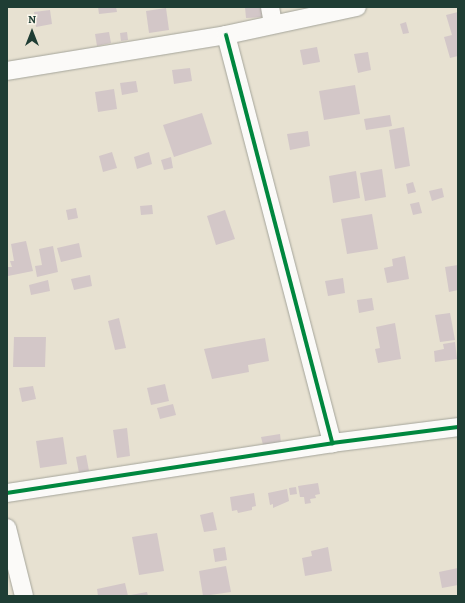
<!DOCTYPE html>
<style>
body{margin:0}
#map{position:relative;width:465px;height:603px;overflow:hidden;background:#e7e1d1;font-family:Alegreya,serif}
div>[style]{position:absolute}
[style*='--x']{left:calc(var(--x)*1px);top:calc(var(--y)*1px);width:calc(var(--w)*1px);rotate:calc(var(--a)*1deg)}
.building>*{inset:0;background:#d3c7c8}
.roads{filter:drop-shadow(0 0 1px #a4a49a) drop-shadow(0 0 1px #a4a49a)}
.minor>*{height:18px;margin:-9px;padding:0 9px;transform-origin:9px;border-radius:9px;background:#fbfaf8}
.cycleway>*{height:4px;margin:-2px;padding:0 2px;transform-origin:2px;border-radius:2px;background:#00873e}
span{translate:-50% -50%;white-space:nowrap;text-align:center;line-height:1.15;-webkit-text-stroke:3.5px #fbf7ec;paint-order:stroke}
.frame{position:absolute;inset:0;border:8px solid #1f3d34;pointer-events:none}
.north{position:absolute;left:12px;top:12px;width:40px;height:40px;-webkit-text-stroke:3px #fbf7ec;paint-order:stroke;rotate:0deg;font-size:11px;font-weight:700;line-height:16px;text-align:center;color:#1f3d34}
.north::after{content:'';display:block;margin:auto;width:14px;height:18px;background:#1f3d34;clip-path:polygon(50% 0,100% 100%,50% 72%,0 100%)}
</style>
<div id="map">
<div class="building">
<i style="clip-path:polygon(98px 7px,116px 7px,117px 12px,99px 14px)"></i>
<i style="clip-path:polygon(245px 7px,261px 7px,262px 17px,246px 18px)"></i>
<i style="clip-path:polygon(166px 8px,169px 30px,149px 33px,146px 11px)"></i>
<i style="clip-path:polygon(50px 10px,52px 24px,36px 27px,34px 12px)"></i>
<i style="clip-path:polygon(458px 12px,458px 56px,450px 58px,444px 37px,452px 35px,446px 15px)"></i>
<i style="clip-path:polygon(406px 22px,409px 33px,403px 34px,400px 24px)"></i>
<i style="clip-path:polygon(109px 32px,111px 43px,97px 46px,95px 34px)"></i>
<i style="clip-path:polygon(127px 32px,128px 40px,121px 41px,120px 33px)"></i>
<i style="clip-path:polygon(317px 47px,320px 62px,303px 65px,300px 50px)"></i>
<i style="clip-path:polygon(368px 52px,371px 70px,358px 73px,354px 54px)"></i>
<i style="clip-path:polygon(190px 68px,192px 81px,174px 84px,172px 70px)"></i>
<i style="clip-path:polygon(136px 81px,138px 92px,122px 95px,120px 83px)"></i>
<i style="clip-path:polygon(355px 85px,360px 114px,324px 120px,319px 91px)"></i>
<i style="clip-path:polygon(114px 89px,117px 109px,98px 112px,95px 92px)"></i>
<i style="clip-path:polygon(202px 113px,212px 144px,174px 157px,163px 125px)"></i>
<i style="clip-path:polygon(390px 115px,392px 126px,366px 130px,364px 119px)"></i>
<i style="clip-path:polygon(404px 127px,410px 166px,395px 169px,389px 130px)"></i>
<i style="clip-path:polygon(308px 131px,310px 146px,290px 150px,287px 134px)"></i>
<i style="clip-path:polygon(112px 152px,117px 168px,103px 172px,99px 156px)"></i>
<i style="clip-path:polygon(149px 152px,152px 164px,137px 169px,134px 157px)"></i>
<i style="clip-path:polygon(171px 157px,173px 168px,164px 170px,161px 160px)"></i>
<i style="clip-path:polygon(382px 169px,386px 197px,365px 201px,360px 173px)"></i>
<i style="clip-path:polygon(356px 171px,360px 198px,333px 203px,329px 176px)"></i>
<i style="clip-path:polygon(413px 182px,416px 192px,408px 194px,406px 184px)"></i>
<i style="clip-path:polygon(442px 188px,444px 197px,432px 201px,429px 191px)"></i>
<i style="clip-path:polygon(419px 202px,422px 213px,413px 215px,410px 204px)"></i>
<i style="clip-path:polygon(152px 205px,153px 214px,141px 215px,140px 206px)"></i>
<i style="clip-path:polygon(76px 208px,78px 218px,68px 220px,66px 210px)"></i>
<i style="clip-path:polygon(225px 210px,235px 239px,216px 245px,207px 216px)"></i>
<i style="clip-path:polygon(372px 214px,378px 249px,347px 254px,341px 219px)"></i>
<i style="clip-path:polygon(26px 241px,33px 271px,8px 276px,7px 267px,12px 267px,10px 261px,14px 261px,11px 244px)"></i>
<i style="clip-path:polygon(79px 243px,82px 257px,61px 262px,57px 248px)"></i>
<i style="clip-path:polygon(53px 246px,58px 272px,37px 277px,35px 266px,42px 265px,39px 249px)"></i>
<i style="clip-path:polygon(405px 256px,409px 279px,387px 283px,384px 268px,393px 266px,392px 259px)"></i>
<i style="clip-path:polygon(458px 265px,458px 290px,449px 292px,445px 267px)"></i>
<i style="clip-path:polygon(90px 275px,92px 286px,74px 290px,71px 279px)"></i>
<i style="clip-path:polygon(343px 278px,345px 293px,328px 296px,325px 281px)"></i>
<i style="clip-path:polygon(48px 280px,50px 291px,31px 295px,29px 285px)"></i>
<i style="clip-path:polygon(372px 298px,374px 310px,359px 313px,357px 300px)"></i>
<i style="clip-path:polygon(450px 313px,455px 340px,440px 342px,435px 315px)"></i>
<i style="clip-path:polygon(119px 318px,126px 348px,115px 350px,108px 321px)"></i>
<i style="clip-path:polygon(395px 323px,401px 359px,378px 363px,375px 349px,380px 348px,376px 327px)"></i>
<i style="clip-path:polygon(14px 337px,46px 337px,45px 367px,13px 367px)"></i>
<i style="clip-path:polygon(265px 338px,269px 361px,248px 365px,249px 372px,212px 379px,204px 349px)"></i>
<i style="clip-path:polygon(455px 342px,457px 359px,435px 362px,434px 351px,444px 349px,443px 344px)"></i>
<i style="clip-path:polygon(165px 384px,169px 401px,151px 405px,147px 388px)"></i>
<i style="clip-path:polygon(33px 386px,36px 399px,22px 402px,19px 388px)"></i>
<i style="clip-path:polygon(173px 404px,176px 415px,160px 419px,157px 408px)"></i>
<i style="clip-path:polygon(127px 428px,130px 456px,117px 458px,113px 430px)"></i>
<i style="clip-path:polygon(280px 434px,281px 443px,263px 445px,261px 437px)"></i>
<i style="clip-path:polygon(63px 437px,67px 464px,40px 468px,36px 441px)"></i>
<i style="clip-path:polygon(86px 455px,89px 471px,79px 473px,76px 457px)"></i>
<i style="clip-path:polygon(318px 483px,320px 494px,315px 495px,316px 498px,310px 499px,311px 503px,305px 504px,304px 497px,300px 497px,298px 486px)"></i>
<i style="clip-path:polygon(296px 487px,297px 494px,290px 495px,289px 488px)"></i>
<i style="clip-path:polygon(287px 489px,289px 501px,273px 508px,273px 504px,270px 505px,268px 493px)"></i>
<i style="clip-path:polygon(254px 493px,256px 506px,252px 507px,252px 510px,238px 513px,237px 510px,232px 511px,230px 497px)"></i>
<i style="clip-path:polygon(213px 512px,217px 530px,204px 532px,200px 515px)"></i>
<i style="clip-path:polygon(157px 533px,164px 571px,139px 575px,132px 537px)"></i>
<i style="clip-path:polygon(225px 547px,227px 560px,215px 562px,213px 549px)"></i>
<i style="clip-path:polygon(328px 547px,332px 571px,305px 576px,302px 558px,312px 556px,311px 551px)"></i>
<i style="clip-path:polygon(226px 566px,231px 592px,203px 596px,199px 571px)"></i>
<i style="clip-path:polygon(458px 568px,458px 585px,442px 588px,439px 572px)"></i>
<i style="clip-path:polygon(125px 583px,128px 596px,98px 596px,97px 589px)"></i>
<i style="clip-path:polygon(147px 592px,148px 596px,131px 596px,131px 595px)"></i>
</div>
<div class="roads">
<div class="minor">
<i style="--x:270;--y:7;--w:17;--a:80"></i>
<i style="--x:226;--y:35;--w:422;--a:75.4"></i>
<i style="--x:7;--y:71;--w:222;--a:-9.3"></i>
<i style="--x:226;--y:35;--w:134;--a:-12.1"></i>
<i style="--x:7;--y:493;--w:329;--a:-8.7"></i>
<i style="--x:332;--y:443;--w:127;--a:-7.2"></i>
<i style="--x:7;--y:528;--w:70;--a:76"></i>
</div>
</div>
<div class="cycleway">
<i style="--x:226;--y:35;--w:422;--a:75.4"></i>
<i style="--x:7;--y:493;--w:329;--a:-8.7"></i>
<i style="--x:332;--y:443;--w:127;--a:-7.2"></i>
</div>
<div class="frame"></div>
<div class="north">N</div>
</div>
